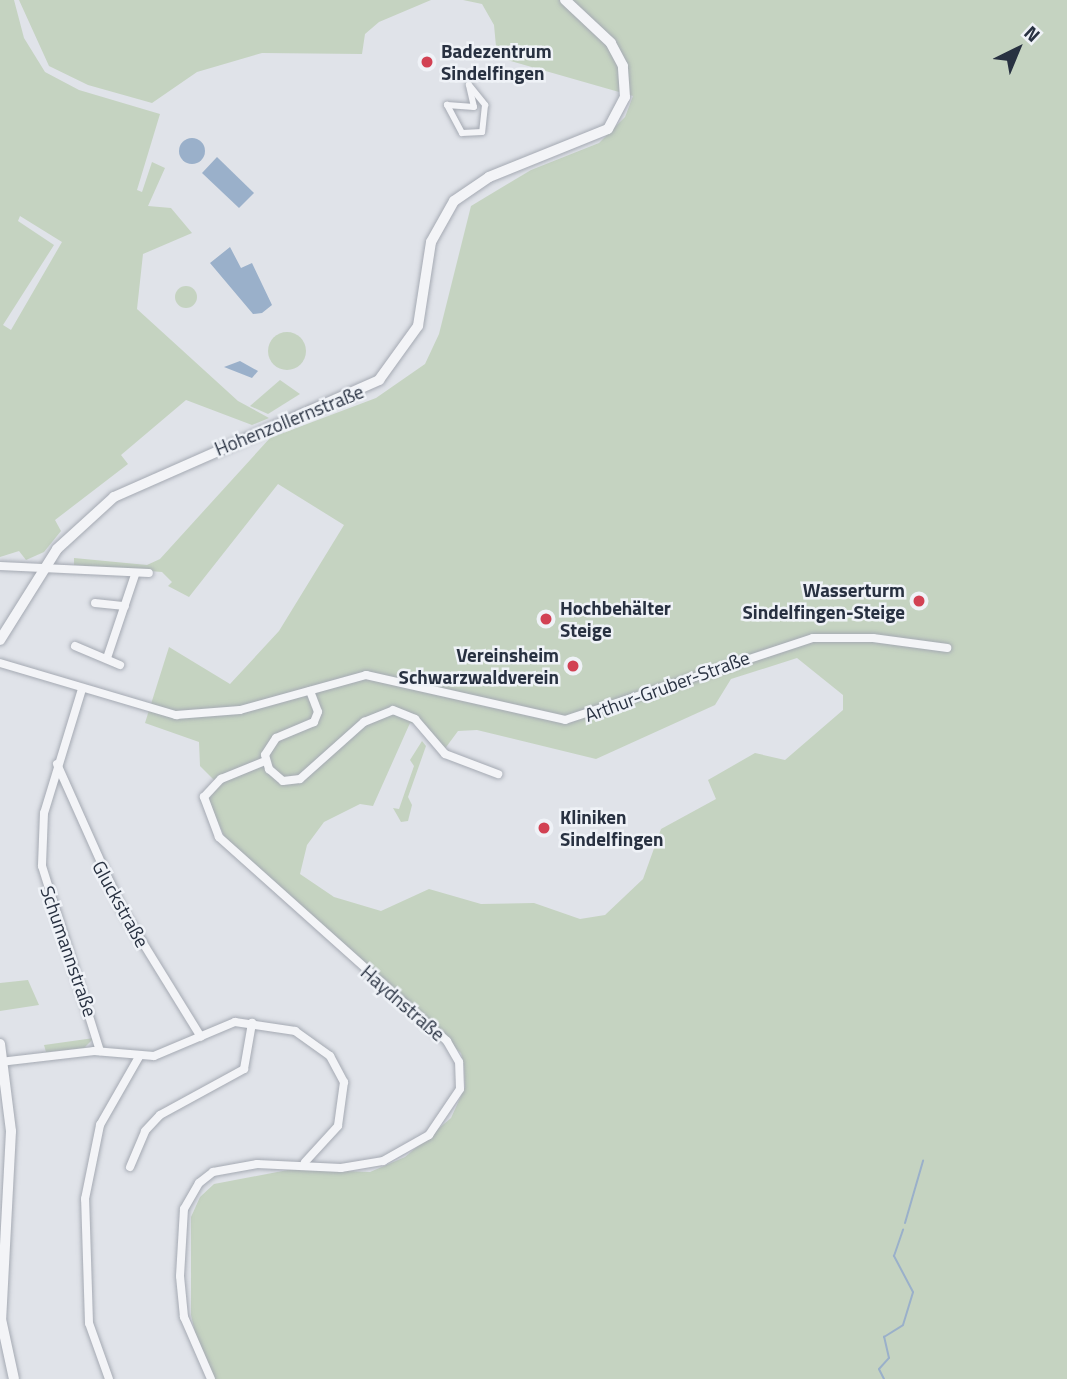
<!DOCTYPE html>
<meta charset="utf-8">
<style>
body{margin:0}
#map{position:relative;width:1067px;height:1379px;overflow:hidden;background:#e0e3e9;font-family:"Titillium Web",sans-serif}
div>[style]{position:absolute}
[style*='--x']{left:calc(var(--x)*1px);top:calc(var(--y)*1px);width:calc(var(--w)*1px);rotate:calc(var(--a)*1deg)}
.green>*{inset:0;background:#c5d3c1}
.round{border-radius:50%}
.water>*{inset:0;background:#9ab0ca}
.stream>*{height:2px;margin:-1px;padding:0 1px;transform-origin:1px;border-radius:1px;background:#9ab0ca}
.roads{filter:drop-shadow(0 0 2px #a5aab3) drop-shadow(0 0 2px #a5aab3)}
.pedestrian>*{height:6px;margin:-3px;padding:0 3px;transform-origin:3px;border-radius:3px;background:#f3f4f7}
.minor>*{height:8px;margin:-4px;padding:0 4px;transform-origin:4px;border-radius:4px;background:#f3f4f7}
.tertiary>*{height:10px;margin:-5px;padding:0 5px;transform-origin:5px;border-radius:5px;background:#f3f4f7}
.dots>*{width:19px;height:19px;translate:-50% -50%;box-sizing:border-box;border:4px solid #eff2f7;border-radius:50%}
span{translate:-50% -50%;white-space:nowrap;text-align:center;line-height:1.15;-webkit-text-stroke:5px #eff2f7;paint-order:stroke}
.poi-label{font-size:19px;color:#283141;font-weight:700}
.left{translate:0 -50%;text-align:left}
.right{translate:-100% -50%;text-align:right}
.street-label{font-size:19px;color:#283141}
.north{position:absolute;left:983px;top:14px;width:70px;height:70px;-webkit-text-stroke:5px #eff2f7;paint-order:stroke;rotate:43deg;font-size:19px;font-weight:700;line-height:28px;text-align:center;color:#283141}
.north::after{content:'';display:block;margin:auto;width:24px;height:32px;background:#283141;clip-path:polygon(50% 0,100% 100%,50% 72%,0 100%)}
</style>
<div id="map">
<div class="green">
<i style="clip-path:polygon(evenodd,0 0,14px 0,24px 38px,45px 72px,79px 90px,160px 114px,137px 190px,142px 192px,152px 162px,165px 168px,148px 206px,171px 208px,192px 233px,143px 254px,137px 309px,238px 401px,269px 418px,252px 425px,186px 400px,121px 455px,128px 464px,55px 520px,61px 531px,44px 552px,26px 560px,19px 551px,0 557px,0 0,20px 216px,62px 242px,11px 330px,3px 325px,54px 245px,18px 221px,20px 216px)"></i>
<i style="clip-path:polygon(19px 0,431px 0,379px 22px,365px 34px,362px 54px,262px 53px,197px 72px,152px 103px,88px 85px,49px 66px)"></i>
<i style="clip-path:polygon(evenodd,463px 0,1067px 0,1067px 1379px,215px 1379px,199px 1350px,191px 1315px,191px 1217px,200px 1197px,214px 1184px,293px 1169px,370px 1172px,405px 1157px,451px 1118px,465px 1087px,464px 1065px,461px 1053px,226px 840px,208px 800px,219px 785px,200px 766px,199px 742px,145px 723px,169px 647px,230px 684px,279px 631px,344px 525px,278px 484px,189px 597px,168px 586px,172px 582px,162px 572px,74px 565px,74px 558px,147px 565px,160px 559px,270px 438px,376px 398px,425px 364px,439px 334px,471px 206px,531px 170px,599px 143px,625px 117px,633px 96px,497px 57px,494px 25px,482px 4px,463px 0,797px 658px,843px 695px,843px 710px,785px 760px,755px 753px,708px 780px,716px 799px,661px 829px,643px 879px,605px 915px,580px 919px,534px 903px,481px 904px,429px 889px,381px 911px,334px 897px,300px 874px,307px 845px,324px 822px,360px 804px,373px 806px,410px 723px,424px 724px,444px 750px,458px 731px,477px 730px,596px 759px,715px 705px,731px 679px,797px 658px)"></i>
<i class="round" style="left:175px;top:286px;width:22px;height:22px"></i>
<i class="round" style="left:268px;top:332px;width:38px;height:38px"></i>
<i style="clip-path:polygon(280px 380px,300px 394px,268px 414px,250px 406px)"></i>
<i style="clip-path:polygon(422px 741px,426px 746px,408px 797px,412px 805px,408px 821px,401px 822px,393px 808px,399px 809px,414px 766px,410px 760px)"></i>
<i style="clip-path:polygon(28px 980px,39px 1005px,0 1011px,0 983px)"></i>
<i style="clip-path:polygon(94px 1038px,84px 1048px,46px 1052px,44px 1045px)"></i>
</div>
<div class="water">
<i class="round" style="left:179px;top:138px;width:26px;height:26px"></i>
<i style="clip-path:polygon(217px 157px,254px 193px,239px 208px,202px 173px)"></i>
<i style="clip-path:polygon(230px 247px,241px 268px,252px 263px,272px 305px,262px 313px,253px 314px,210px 263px)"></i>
<i style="clip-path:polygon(240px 361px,258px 371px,252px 378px,224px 367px)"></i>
</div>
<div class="stream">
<i style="--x:905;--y:1223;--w:65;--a:-73.8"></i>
<i style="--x:884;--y:1379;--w:11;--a:-117"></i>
<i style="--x:879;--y:1369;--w:15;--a:-48"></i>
<i style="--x:889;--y:1358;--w:22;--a:-103"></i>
<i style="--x:884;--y:1337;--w:22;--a:-32"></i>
<i style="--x:903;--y:1325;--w:34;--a:-73"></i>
<i style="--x:913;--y:1292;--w:41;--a:-117.8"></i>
<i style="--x:894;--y:1256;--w:28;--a:-71"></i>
</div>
<div class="roads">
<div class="pedestrian">
<i style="--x:469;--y:85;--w:26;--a:51"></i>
<i style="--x:485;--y:105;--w:27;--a:96"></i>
<i style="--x:482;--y:132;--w:20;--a:177"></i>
<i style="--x:462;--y:133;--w:32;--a:-118"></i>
<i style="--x:447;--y:105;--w:27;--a:4"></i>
<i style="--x:474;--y:107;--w:23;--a:-103"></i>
</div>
<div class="minor">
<i style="--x:0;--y:566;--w:149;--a:2.7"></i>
<i style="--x:95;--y:603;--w:30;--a:6"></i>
<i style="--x:75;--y:646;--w:49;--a:22.9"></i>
<i style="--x:107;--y:658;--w:88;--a:-71.4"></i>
<i style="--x:0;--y:663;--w:184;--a:16.5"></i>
<i style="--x:176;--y:715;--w:64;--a:-4.5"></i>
<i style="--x:240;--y:710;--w:131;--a:-15.5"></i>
<i style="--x:366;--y:675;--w:204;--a:12.7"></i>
<i style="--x:565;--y:720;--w:261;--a:-18.3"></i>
<i style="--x:813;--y:638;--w:60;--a:0"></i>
<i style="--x:873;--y:638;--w:75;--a:7.7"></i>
<i style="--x:82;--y:689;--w:130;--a:107"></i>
<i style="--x:44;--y:813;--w:53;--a:92.2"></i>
<i style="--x:42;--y:866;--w:194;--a:72.6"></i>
<i style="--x:310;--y:691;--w:22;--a:69"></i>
<i style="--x:318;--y:712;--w:11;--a:112"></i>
<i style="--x:314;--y:722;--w:41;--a:157.2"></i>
<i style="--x:276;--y:738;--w:20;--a:123"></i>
<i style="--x:265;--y:755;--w:15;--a:74"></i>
<i style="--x:269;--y:769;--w:18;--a:41"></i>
<i style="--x:283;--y:781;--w:17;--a:-7"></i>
<i style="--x:300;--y:779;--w:86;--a:-41.7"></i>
<i style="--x:364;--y:722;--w:31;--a:-22"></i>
<i style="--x:393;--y:710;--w:24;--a:22"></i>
<i style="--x:415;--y:719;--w:46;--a:49.4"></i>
<i style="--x:445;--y:754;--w:57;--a:20.7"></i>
<i style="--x:57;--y:764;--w:159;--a:65.9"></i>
<i style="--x:122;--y:909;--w:150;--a:58.3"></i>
<i style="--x:0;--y:1062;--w:95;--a:-6.7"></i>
<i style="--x:94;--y:1051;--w:60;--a:4.8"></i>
<i style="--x:154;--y:1056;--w:88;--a:-22.8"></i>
<i style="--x:235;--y:1022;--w:61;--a:8.5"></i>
<i style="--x:295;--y:1031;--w:43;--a:35.5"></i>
<i style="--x:330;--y:1056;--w:30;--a:62"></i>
<i style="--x:344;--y:1082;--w:44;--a:97.8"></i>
<i style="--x:338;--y:1126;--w:49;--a:132.5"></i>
<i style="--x:130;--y:1167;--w:39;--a:-67"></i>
<i style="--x:145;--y:1131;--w:22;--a:-47"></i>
<i style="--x:160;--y:1115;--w:96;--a:-28.7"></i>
<i style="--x:244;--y:1069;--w:47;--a:-80.1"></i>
<i style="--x:109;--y:1379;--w:59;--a:-109.7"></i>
<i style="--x:89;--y:1323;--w:124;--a:-91.8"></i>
<i style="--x:85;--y:1199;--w:76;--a:-78.5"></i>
<i style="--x:100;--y:1125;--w:78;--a:-60.2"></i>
<i style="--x:211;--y:1379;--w:68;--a:-113.5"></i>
<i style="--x:184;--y:1317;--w:41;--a:-95.6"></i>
<i style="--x:180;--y:1276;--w:67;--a:-86.6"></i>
<i style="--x:184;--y:1209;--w:30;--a:-60"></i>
<i style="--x:199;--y:1183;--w:18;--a:-38"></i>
<i style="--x:213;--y:1172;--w:45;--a:-10.3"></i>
<i style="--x:257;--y:1164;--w:84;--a:2.7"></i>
<i style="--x:341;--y:1168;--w:43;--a:-9.5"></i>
<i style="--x:383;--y:1161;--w:53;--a:-29.5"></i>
<i style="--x:429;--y:1135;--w:55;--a:-56"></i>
<i style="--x:460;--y:1089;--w:27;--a:-92"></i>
<i style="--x:459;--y:1062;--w:24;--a:-120"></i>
<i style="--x:447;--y:1041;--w:306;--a:-138.2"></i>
<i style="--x:219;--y:837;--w:43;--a:-110.6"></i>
<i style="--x:204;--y:797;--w:25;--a:-47"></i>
<i style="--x:221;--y:779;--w:48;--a:-22.2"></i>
</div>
<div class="tertiary">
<i style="--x:0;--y:640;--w:107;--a:-57.9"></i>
<i style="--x:57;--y:549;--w:77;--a:-42.4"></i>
<i style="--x:114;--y:497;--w:290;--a:-23.8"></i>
<i style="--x:379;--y:380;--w:67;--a:-54.2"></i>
<i style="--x:418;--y:326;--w:85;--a:-81.2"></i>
<i style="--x:431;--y:242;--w:47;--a:-60.7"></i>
<i style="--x:454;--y:201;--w:42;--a:-34.4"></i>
<i style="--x:489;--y:177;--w:128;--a:-22"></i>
<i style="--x:608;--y:129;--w:36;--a:-62"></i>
<i style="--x:625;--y:97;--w:31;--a:-94"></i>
<i style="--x:623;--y:66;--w:26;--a:-118"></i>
<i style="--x:611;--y:43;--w:63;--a:-136.9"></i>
<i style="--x:0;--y:1044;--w:88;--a:82.8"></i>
<i style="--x:11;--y:1131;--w:188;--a:93"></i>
<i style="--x:1;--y:1319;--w:61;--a:77.8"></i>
</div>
</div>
<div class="dots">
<i style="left:427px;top:62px;background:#d24153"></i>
<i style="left:919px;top:601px;background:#d24153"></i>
<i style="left:546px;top:619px;background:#d24153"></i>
<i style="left:573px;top:666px;background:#d24153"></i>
<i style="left:544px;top:828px;background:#d24153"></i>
</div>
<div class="poi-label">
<span class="left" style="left:441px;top:62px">Badezentrum<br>Sindelfingen</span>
<span class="right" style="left:905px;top:601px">Wasserturm<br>Sindelfingen-Steige</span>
<span class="left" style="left:560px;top:619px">Hochbehälter<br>Steige</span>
<span class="right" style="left:559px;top:666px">Vereinsheim<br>Schwarzwaldverein</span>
<span class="left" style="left:560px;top:828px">Kliniken<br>Sindelfingen</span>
</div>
<div class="street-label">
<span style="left:289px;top:420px;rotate:-22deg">Hohenzollernstraße</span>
<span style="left:667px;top:686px;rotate:-20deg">Arthur-Gruber-Straße</span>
<span style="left:121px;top:904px;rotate:61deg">Gluckstraße</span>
<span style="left:69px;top:951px;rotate:71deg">Schumannstraße</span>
<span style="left:403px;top:1003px;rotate:41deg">Haydnstraße</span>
</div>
<div class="north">N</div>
</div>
